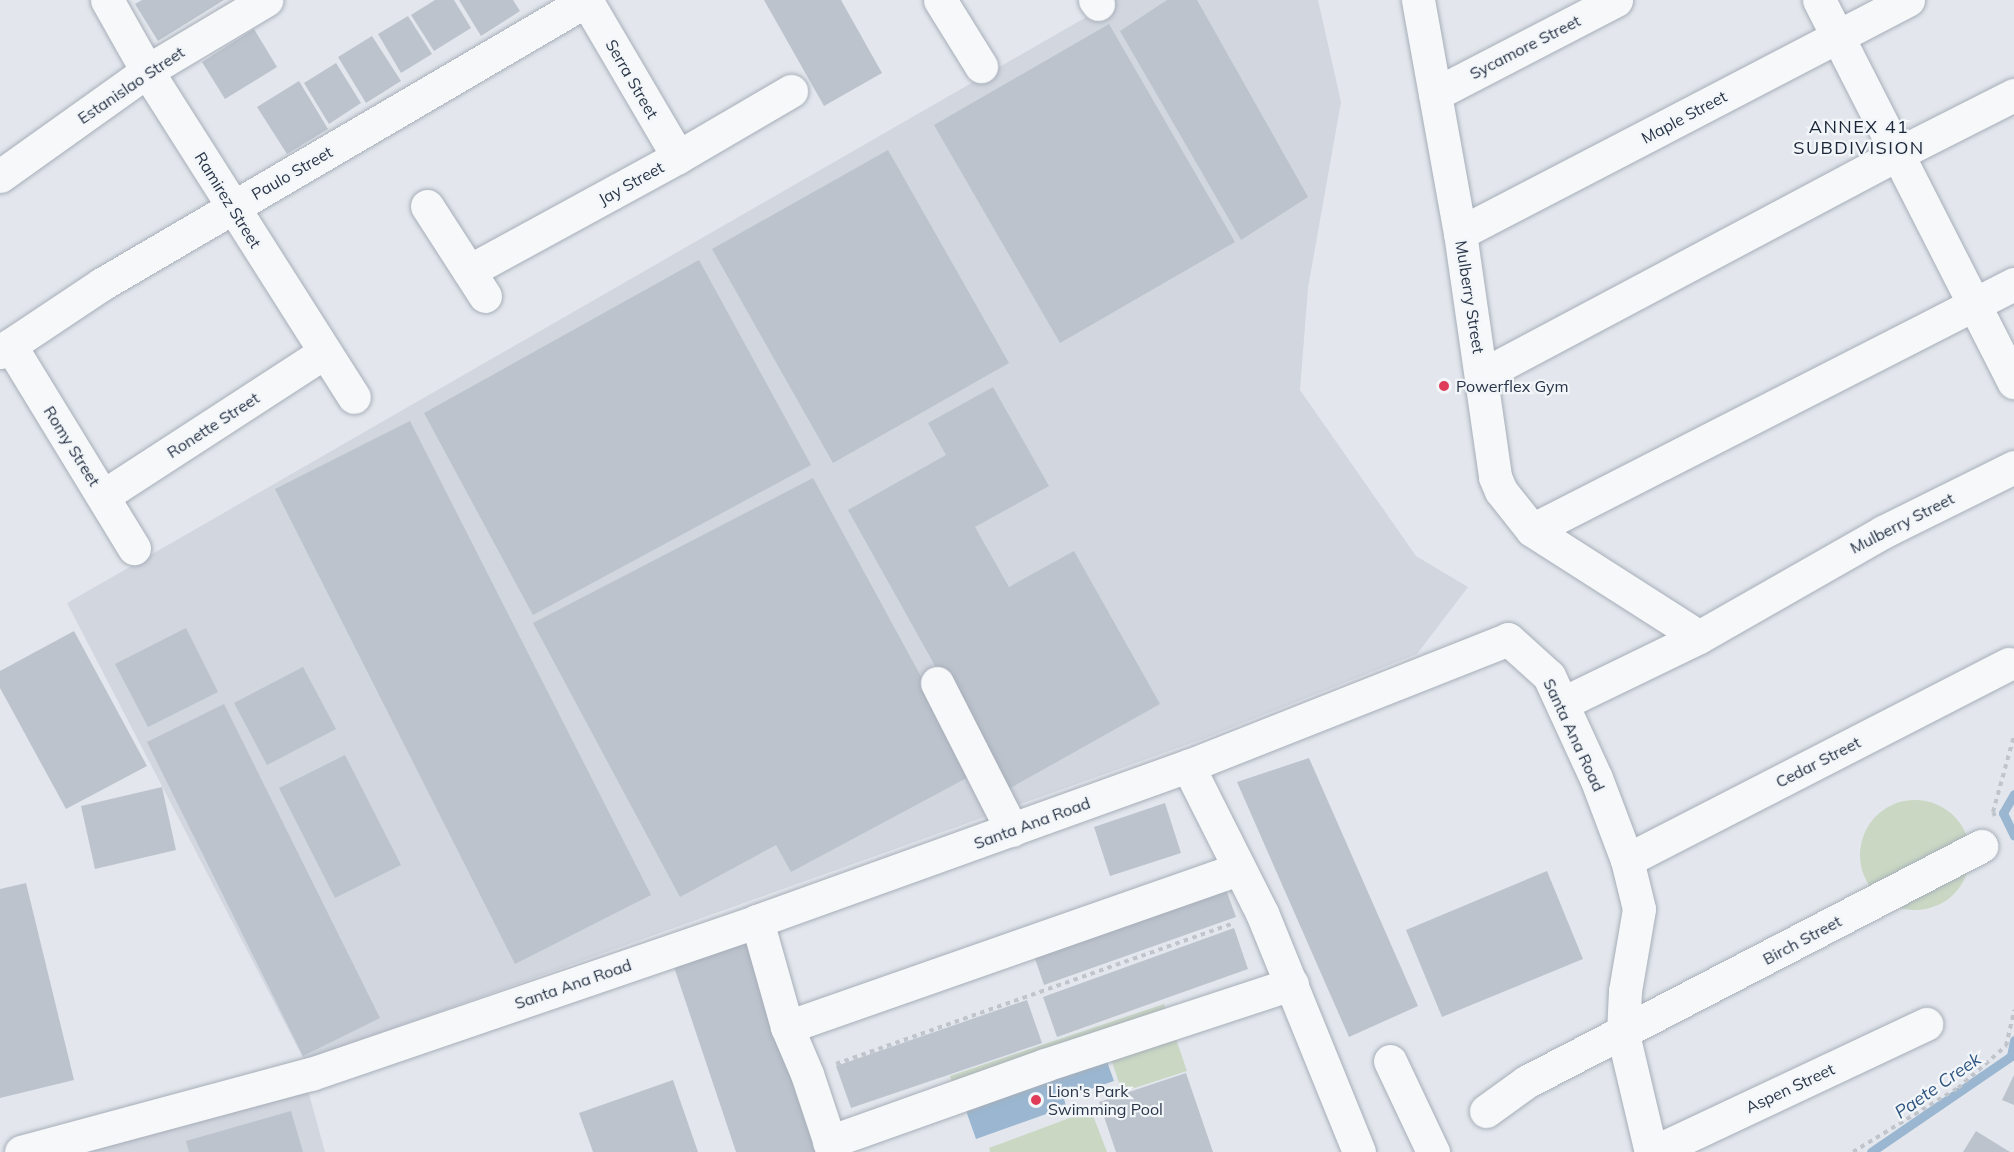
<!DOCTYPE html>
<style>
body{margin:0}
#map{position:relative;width:2014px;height:1152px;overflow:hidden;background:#e3e7ed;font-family:Mulish,sans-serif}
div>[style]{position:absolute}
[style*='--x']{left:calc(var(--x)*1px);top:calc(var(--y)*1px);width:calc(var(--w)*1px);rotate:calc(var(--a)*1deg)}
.built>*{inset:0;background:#d1d6df}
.green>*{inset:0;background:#c9d7c3}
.round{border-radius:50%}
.water>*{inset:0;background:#9ab6d0}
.stream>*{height:9px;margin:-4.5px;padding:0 4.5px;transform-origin:4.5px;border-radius:4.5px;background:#9ab6d0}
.building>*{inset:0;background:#bcc3cd}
.path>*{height:4px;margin-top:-2px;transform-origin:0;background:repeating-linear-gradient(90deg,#c0c5cb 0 4.5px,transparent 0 9px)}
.roads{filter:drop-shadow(0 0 2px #a7aeb8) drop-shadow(0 0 2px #a7aeb8)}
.minor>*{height:33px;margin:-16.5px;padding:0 16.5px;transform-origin:16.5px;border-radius:16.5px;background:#f6f8fa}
.dots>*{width:16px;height:16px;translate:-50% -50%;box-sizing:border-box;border:3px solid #f3f6f9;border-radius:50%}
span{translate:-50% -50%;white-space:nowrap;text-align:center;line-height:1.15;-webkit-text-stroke:4.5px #f3f6f9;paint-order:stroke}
.street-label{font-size:16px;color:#283447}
.poi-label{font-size:16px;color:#283447}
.left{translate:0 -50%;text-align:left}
.neighbourhood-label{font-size:18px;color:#1a2538;letter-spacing:1.5px}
.water-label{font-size:18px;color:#2d5580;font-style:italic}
</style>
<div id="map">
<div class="built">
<i style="clip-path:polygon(1116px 0,1318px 0,1341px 102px,1308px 288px,1300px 390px,1416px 556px,1468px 587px,1417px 654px,1203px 739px,304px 1060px,67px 603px)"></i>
<i style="clip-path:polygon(306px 1083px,325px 1152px,78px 1152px)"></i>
</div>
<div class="green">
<i class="round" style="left:1860px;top:800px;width:110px;height:110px"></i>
<i style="clip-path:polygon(1164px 1004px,1187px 1071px,1122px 1092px,1108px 1049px,958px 1099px,950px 1076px)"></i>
<i style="clip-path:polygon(1091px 1110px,1107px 1152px,990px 1152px,989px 1148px)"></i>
</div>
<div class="water">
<i style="clip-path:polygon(1105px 1056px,1114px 1081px,1064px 1098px,1066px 1107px,976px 1139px,964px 1105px)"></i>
</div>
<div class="stream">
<i style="--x:2014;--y:794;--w:22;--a:120"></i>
<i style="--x:2003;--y:813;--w:25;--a:64"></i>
<i style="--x:1871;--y:1152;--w:170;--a:-34.4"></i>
<i style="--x:2011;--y:1056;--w:16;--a:-79"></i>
</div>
<div class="building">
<i style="clip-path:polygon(142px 0,224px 0,158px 41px,135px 4px)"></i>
<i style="clip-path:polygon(435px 0,454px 0,471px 28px,434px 51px,411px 15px)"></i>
<i style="clip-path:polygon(459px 0,513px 0,520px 11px,481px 36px)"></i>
<i style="clip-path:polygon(764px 0,841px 0,882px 73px,824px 106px)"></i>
<i style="clip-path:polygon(1167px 0,1197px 0,1308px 197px,1241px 240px,1120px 31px)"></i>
<i style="clip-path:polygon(408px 16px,432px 54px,401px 73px,378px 34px)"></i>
<i style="clip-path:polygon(1109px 24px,1235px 242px,1060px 343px,934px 125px)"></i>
<i style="clip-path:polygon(254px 29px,277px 67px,225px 99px,202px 62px)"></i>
<i style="clip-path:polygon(372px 36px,401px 81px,366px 103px,338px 57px)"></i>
<i style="clip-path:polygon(336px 63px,361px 103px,329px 124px,304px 83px)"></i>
<i style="clip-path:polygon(299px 81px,328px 129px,287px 154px,257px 107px)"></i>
<i style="clip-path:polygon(888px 150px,1009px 363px,833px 463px,712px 249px)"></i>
<i style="clip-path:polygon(699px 260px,811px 465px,533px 615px,424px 413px)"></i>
<i style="clip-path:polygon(993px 387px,1049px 486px,975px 527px,1009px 587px,1074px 551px,1160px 704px,1005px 791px,848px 510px,946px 455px,928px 423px)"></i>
<i style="clip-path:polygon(410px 421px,651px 895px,515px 964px,275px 489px)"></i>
<i style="clip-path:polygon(813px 478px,974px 774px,791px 872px,776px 845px,680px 897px,533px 623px)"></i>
<i style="clip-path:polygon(186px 628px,218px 692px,148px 727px,115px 664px)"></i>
<i style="clip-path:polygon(74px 631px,147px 766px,66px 809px,0 688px,0 671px)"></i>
<i style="clip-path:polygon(303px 667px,336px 729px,267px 765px,234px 703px)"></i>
<i style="clip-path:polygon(224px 704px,380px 1018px,303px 1056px,147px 742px)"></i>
<i style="clip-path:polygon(345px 755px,401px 865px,335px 898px,279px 788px)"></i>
<i style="clip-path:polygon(1309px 758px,1418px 1006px,1349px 1037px,1237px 782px)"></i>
<i style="clip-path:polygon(162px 787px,176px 850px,95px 869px,81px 806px)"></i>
<i style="clip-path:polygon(1165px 803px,1181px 853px,1110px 876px,1094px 827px)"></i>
<i style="clip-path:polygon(1547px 871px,1583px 959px,1442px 1017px,1406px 930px)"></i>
<i style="clip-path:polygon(1221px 876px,1236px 917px,1044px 985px,1030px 944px)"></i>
<i style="clip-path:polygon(26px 883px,74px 1080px,0 1098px,0 889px)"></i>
<i style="clip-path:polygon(1234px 928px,1248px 969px,1057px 1037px,1043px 997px)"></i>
<i style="clip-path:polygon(745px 940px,816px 1152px,736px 1152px,673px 964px)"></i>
<i style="clip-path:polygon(1027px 1000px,1042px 1043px,851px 1108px,836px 1066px)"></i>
<i style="clip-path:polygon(1186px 1073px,1213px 1152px,1116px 1152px,1099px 1102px)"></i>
<i style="clip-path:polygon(2014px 1075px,2014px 1105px,2002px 1100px)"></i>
<i style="clip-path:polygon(673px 1080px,698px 1152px,593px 1152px,579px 1113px)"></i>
<i style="clip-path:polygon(291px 1111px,303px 1152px,189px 1152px,186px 1141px)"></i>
<i style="clip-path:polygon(1976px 1131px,2010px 1152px,1963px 1152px)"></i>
</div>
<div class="path">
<i style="--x:1995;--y:816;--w:4;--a:-117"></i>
<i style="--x:1993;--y:812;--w:79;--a:-74.6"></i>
<i style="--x:836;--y:1064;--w:419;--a:-19.5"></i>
<i style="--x:1853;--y:1152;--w:123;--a:-31.4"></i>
<i style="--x:1958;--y:1088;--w:64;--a:-41.2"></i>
<i style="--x:2006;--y:1046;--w:37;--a:-77"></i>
</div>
<div class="roads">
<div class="minor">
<i style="--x:107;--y:0;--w:81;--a:60.6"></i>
<i style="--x:147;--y:71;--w:386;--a:57.6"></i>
<i style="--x:586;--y:0;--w:182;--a:59.6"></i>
<i style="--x:940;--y:0;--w:78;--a:58.2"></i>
<i style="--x:1095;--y:0;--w:5;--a:53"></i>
<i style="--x:1418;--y:0;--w:237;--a:79.8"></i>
<i style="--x:1460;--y:233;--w:246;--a:81.8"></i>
<i style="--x:1495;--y:477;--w:15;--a:67"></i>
<i style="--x:1501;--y:491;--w:50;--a:51.5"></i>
<i style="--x:1532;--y:530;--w:198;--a:32.6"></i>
<i style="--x:1819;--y:0;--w:429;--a:63"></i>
<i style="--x:1435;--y:94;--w:204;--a:-27.4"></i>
<i style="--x:0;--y:176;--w:181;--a:-35.5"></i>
<i style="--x:147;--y:71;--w:139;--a:-30.8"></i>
<i style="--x:427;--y:206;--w:107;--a:57.2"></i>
<i style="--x:1460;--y:233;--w:505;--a:-27.48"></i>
<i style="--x:469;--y:271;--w:238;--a:-28.6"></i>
<i style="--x:678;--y:157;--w:131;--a:-30.3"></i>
<i style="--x:10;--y:345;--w:238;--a:58.6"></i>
<i style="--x:0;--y:352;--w:123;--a:-33.7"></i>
<i style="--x:102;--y:284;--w:562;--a:-30.35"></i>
<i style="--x:1482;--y:375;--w:470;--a:-28"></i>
<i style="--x:1897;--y:154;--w:131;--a:-26.8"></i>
<i style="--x:103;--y:496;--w:262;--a:-33"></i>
<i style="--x:1532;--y:530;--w:541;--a:-27.04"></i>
<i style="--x:937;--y:683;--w:165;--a:63"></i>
<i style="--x:1563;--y:703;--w:151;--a:-25.9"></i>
<i style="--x:1699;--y:637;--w:212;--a:-29.7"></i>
<i style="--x:1883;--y:532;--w:146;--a:-26.4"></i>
<i style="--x:1188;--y:766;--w:165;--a:63.3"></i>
<i style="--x:1262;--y:913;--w:258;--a:67.9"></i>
<i style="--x:1627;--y:860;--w:429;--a:-27.2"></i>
<i style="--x:757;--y:921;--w:110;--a:74.2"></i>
<i style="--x:787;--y:1027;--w:51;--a:66.9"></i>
<i style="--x:807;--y:1074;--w:82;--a:71.6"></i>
<i style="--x:787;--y:1027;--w:479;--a:-19.3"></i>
<i style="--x:1390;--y:1061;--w:101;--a:64.7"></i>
<i style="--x:1486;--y:1111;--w:49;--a:-35.9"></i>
<i style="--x:1526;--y:1082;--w:513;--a:-27.41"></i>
<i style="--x:829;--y:1142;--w:229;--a:-19.6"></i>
<i style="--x:1045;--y:1065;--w:260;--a:-18.2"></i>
<i style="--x:21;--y:1152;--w:300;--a:-15.1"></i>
<i style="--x:311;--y:1074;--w:472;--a:-18.9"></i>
<i style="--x:757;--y:921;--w:458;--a:-19.8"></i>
<i style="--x:1188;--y:766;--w:344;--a:-21.6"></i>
<i style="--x:1508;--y:639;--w:55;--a:42.1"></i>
<i style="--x:1549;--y:676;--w:112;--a:65.3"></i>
<i style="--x:1596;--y:778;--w:88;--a:69.3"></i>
<i style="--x:1627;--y:860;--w:50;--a:76.2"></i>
<i style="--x:1639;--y:909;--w:83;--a:99.7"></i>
<i style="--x:1625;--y:991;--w:43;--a:92.7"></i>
<i style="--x:1623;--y:1034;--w:121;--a:76.7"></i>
<i style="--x:1654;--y:1152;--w:301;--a:-25.2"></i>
</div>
</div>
<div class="dots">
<i style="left:1444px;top:386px;background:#de3c58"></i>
<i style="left:1036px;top:1100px;background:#de3c58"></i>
</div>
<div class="street-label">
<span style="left:1525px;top:47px;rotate:-27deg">Sycamore Street</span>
<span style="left:632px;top:79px;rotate:60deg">Serra Street</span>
<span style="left:131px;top:85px;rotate:-34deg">Estanislao Street</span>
<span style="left:1684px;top:117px;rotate:-28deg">Maple Street</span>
<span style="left:292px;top:173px;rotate:-30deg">Paulo Street</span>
<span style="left:631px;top:183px;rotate:-29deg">Jay Street</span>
<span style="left:228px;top:200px;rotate:58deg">Ramirez Street</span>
<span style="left:1470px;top:297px;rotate:81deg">Mulberry Street</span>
<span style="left:213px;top:425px;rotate:-33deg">Ronette Street</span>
<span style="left:72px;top:446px;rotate:58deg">Romy Street</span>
<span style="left:1902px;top:523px;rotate:-27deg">Mulberry Street</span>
<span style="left:1574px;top:735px;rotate:65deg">Santa Ana Road</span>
<span style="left:1818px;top:762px;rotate:-27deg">Cedar Street</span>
<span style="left:1032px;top:823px;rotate:-20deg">Santa Ana Road</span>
<span style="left:1802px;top:940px;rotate:-28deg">Birch Street</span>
<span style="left:573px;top:984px;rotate:-19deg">Santa Ana Road</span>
<span style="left:1790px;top:1088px;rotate:-25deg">Aspen Street</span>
</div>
<div class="poi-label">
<span class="left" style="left:1456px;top:386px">Powerflex Gym</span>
<span class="left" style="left:1048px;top:1100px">Lion's Park<br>Swimming Pool</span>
</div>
<div class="neighbourhood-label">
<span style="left:1859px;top:138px">ANNEX 41<br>SUBDIVISION</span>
</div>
<div class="water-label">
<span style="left:1938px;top:1086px;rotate:-35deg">Paete Creek</span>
</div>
</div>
